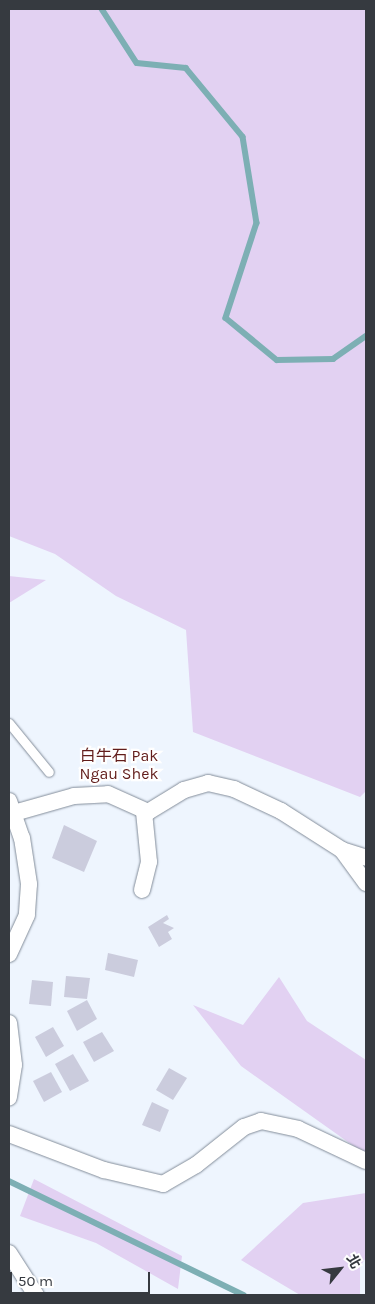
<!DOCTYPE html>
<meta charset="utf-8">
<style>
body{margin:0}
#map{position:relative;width:375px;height:1304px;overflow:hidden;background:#eef5fe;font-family:Karla,"Noto Sans TC",sans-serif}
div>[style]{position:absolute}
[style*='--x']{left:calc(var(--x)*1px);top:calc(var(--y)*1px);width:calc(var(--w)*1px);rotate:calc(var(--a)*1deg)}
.green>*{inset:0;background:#e2d1f2}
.stream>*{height:5.5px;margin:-2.75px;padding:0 2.75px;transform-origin:2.75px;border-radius:2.75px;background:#7dafb4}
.building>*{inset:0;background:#cbccdd}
.roads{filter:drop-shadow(0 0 1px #838d9a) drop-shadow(0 0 1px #838d9a)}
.service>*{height:9px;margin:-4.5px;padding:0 4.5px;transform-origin:4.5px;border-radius:4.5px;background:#fff}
.minor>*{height:16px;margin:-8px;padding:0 8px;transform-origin:8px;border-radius:8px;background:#fff}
span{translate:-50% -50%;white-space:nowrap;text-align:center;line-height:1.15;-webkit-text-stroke:4.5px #fff;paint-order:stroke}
.quarter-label{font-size:16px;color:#621d1b}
.frame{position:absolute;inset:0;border:10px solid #363a40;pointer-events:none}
.north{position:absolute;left:315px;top:1244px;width:50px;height:50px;-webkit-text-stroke:4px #fff;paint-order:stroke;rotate:61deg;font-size:14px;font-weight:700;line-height:20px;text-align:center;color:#363a40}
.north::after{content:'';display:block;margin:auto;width:18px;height:22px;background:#363a40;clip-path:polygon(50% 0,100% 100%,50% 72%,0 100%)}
.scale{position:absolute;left:10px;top:1272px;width:140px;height:22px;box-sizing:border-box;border:2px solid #363a40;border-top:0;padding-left:6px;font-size:15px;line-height:18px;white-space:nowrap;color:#363a40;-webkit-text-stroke:4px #fff;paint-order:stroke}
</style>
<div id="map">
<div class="green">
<i style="clip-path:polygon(9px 9px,366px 9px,366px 791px,360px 797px,193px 732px,186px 630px,116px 596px,55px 554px,9px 536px)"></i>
<i style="clip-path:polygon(9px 576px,46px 580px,9px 603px)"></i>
<i style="clip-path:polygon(279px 977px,307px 1021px,366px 1060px,366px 1151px,362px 1152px,241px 1066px,193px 1005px,243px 1025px)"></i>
<i style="clip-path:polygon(34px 1179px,182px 1256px,178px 1289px,96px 1243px,20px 1216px)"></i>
<i style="clip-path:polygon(366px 1193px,366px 1258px,360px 1266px,360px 1295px,300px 1295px,241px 1260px,303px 1203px)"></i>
</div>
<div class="stream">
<i style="--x:102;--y:9;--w:64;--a:57.1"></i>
<i style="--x:137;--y:63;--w:49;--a:5.8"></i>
<i style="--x:186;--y:68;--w:89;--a:50.4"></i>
<i style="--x:243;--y:137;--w:87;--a:80.8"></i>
<i style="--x:257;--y:223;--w:100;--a:108.1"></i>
<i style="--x:226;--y:318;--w:66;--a:39.5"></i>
<i style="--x:277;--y:360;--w:56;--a:-1"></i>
<i style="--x:333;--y:359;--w:40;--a:-34.9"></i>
<i style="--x:9;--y:1181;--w:261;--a:25.9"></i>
</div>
<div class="building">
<i style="clip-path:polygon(64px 825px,97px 841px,84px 872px,52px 858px)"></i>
<i style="clip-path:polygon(167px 915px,169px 919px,163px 923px,174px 928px,168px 932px,172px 939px,159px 947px,148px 927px)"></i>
<i style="clip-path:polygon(108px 953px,138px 960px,134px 977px,105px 970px)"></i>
<i style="clip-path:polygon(66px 976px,90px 978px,87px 999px,64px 997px)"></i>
<i style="clip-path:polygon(32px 980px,53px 982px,51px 1006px,29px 1004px)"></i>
<i style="clip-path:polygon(87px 1000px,97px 1019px,77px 1031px,67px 1011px)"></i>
<i style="clip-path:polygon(53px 1027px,64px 1046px,46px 1057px,35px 1037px)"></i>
<i style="clip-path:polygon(102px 1032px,114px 1051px,94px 1062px,83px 1042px)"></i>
<i style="clip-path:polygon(73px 1054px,89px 1081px,70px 1091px,55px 1064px)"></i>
<i style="clip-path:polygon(169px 1068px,187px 1078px,173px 1100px,156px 1090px)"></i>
<i style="clip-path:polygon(51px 1072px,62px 1092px,44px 1102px,33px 1081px)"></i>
<i style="clip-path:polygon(152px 1102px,169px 1110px,160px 1132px,142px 1125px)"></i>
</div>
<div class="roads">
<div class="service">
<i style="--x:9;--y:723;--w:63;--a:50.8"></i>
</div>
<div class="minor">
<i style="--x:9;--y:801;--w:39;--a:71"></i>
<i style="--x:22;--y:838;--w:47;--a:81.3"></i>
<i style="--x:29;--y:884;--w:31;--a:94"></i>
<i style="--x:27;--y:915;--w:43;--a:114.8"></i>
<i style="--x:14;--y:813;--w:62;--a:-15.8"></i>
<i style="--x:74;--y:796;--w:34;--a:-3"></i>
<i style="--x:108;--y:794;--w:44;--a:24.2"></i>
<i style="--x:148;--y:812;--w:42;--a:-31.4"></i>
<i style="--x:184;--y:790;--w:25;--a:-16"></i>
<i style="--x:208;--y:783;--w:27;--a:13"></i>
<i style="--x:234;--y:789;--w:52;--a:25.1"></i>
<i style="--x:281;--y:811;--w:72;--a:32.6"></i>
<i style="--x:342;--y:850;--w:25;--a:18"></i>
<i style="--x:342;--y:850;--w:41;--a:54"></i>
<i style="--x:142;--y:890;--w:29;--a:-76"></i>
<i style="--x:149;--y:862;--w:50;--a:-95.7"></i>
<i style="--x:9;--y:1023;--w:42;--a:83.2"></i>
<i style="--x:14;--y:1065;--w:33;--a:99"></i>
<i style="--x:9;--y:1134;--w:102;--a:20.8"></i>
<i style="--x:104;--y:1170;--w:61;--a:13.3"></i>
<i style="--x:163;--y:1184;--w:38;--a:-30"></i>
<i style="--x:196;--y:1165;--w:61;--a:-38.4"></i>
<i style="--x:244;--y:1127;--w:18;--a:-19"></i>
<i style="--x:261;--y:1121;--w:38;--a:12"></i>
<i style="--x:298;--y:1129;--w:75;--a:25.2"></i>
<i style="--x:9;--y:1253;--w:50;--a:57.3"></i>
</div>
</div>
<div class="quarter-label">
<span style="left:119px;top:765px">白牛石 Pak<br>Ngau Shek</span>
</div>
<div class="frame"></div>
<div class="north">北</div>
<div class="scale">50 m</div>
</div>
